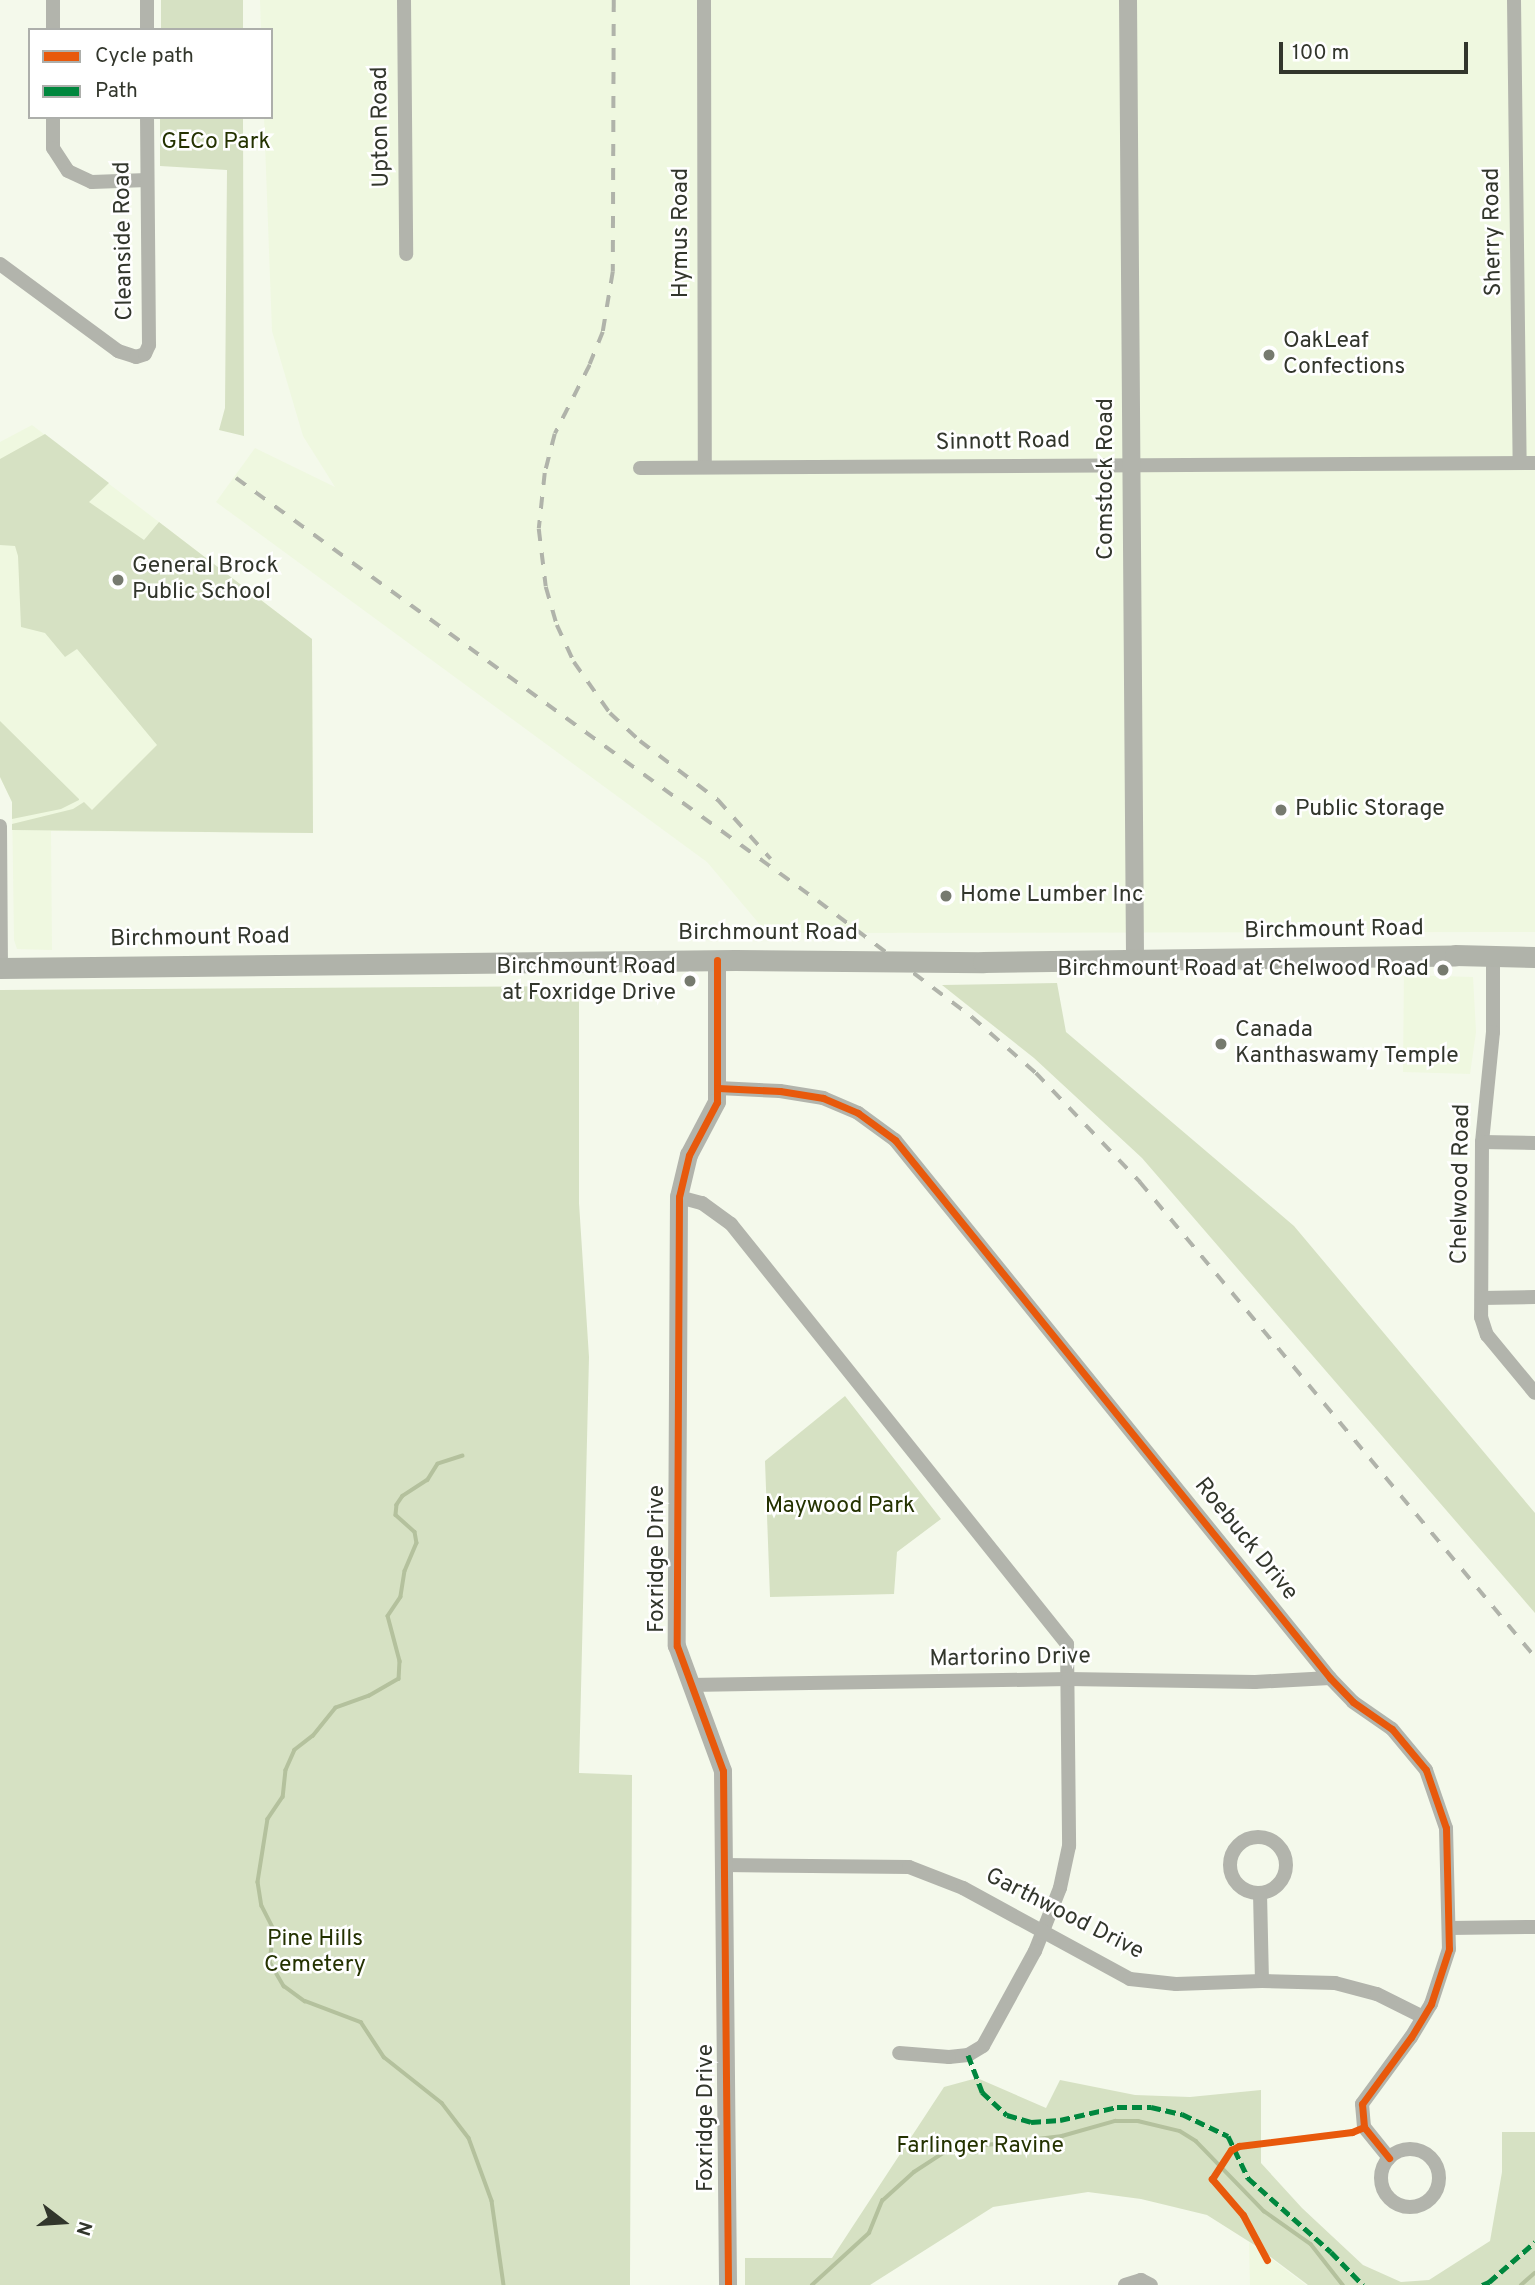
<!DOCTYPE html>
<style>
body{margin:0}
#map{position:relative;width:1535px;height:2285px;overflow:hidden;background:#f4f9eb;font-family:Overpass,sans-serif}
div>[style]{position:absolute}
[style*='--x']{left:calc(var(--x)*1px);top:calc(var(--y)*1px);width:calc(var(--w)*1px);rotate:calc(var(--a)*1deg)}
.built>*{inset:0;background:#eff8e0}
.green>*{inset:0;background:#d6e1c3}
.stream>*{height:3.5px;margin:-1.75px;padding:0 1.75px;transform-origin:1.75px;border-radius:1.75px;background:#b4c19d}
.minor>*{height:14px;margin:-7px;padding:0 7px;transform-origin:7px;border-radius:7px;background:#b2b4ac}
.minor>.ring{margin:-7px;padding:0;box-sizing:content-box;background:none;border:14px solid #b2b4ac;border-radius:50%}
.tertiary>*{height:18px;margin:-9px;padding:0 9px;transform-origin:9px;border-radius:9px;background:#b2b4ac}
.secondary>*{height:21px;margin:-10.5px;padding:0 10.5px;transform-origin:10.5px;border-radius:10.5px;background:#b0b3aa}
.rail>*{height:3.5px;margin-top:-1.75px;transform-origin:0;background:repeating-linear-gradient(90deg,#b0b3aa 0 12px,transparent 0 24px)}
.quiet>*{height:5px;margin-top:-2.5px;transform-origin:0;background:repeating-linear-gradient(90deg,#00873e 0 10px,transparent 0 15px)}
.cycleway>*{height:7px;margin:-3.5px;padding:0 3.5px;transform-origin:3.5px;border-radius:3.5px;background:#e8590c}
.dots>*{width:19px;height:19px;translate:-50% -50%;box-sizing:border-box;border:4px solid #fff;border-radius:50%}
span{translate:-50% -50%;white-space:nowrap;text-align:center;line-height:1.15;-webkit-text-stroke:5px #fff;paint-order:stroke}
.street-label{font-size:23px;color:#32362c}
.park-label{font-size:23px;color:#243200}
.poi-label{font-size:23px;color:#32362c}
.left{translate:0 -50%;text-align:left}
.right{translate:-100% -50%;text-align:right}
.legend{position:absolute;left:28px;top:28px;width:245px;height:91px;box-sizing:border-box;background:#fff;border:2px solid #adafab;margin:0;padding:9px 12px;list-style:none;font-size:21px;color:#32362c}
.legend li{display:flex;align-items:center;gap:14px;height:35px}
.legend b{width:35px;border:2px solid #adafab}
.north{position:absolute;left:28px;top:2187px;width:70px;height:70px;-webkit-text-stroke:5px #fff;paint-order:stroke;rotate:107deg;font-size:19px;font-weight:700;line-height:28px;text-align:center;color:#32362c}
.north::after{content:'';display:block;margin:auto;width:24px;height:32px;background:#32362c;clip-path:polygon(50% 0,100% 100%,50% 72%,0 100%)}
.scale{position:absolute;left:1279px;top:42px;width:189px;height:32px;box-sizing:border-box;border:4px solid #32362c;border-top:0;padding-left:9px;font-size:21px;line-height:24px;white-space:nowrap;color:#32362c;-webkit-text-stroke:5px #fff;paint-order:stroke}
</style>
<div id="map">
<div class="built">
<i style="clip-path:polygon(260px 0,1535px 0,1535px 932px,767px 933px,707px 862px,216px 502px,255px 448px,335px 487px,303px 436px,272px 331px,264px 117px,271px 117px,271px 30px,261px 30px)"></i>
<i style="clip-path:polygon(32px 425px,312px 639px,313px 833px,51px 831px,52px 950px,17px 949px,14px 940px,12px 802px,0 777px,0 442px)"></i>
<i style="clip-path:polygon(1404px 975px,1473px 977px,1476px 1032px,1470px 1074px,1403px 1072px)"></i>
<i style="clip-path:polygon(1249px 2242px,1306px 2285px,1250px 2285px)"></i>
</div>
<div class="green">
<i style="clip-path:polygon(161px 0,243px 0,243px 30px,161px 30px)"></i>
<i style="clip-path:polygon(160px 117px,243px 117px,244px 436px,219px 430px,225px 408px,227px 170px,160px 166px)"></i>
<i style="clip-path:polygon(45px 434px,109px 483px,89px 502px,144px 540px,159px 522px,312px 639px,313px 833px,12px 830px,12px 824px,73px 809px,84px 802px,92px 810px,157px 745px,77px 649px,65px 657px,45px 633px,21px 627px,18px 556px,15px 546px,0 545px,0 459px)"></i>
<i style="clip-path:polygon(0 721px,79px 799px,79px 800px,61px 809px,12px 819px,12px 802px,0 777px)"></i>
<i style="clip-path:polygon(1057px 983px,1066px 1032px,1294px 1226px,1535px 1513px,1535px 1613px,1142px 1158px,1034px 1058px,942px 985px)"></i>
<i style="clip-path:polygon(579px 986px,579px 1203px,589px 1357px,579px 1773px,632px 1775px,630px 2285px,0 2285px,0 990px)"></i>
<i style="clip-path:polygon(845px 1396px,941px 1519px,897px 1552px,894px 1594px,770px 1597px,765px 1461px)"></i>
<i style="clip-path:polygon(977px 2078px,1046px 2108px,1060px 2080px,1135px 2095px,1190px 2097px,1261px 2090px,1261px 2163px,1302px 2208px,1363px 2265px,1401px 2282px,1429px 2280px,1490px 2241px,1502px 2172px,1502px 2132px,1535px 2132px,1535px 2285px,1308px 2285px,1256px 2246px,1207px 2215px,1141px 2199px,1088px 2192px,993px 2207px,870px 2285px,745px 2285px,745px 2258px,832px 2258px,944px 2087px)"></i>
</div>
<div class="stream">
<i style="--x:463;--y:1456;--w:26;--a:162"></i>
<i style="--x:438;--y:1464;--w:19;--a:122"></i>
<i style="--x:428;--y:1480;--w:30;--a:147"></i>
<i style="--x:403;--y:1496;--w:11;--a:124"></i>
<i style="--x:397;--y:1505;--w:10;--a:96"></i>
<i style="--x:396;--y:1515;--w:25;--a:42"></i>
<i style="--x:415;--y:1532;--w:11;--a:80"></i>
<i style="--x:417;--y:1543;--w:30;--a:113"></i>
<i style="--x:405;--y:1571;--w:26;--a:99"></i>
<i style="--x:401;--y:1597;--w:23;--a:124"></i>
<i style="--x:388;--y:1616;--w:47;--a:75.1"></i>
<i style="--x:400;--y:1661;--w:18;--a:93"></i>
<i style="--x:399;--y:1679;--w:34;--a:150"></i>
<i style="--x:369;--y:1696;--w:35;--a:160"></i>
<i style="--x:336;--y:1708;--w:36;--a:129"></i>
<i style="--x:313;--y:1736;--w:23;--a:142"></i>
<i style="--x:295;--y:1750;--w:22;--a:114"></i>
<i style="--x:286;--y:1770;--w:27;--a:96"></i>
<i style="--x:283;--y:1797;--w:27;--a:124"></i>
<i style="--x:268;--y:1819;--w:64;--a:99"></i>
<i style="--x:258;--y:1882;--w:24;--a:81"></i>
<i style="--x:262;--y:1906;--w:27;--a:63"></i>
<i style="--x:274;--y:1930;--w:32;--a:97"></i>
<i style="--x:270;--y:1962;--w:28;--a:60"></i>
<i style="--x:284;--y:1986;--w:26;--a:36"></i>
<i style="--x:305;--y:2001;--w:60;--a:20.6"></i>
<i style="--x:361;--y:2022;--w:42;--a:56.7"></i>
<i style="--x:384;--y:2057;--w:74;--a:38.4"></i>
<i style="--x:442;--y:2103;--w:44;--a:52.4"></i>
<i style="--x:469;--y:2138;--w:67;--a:69.9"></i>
<i style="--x:492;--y:2201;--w:85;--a:81.9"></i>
<i style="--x:812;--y:2285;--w:77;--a:-42.4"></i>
<i style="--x:869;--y:2233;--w:35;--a:-68"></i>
<i style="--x:882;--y:2201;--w:43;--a:-42.2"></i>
<i style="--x:914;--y:2172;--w:35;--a:-33"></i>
<i style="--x:943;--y:2153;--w:19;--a:-16"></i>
<i style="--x:961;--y:2148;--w:102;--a:-6.8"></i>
<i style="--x:1062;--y:2136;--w:55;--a:-15.8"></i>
<i style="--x:1115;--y:2121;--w:23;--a:0"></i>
<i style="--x:1138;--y:2121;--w:43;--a:13.4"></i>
<i style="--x:1180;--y:2131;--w:19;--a:32"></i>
<i style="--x:1196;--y:2141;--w:98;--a:45.8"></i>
<i style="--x:1264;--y:2211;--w:57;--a:35.1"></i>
<i style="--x:1311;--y:2244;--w:52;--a:52"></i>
<i style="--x:1521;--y:2285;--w:18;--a:-41"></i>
</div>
<div class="minor">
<i style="--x:404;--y:0;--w:254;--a:89.5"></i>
<i style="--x:704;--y:0;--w:466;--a:89.9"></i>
<i style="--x:1514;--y:0;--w:463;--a:89.3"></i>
<i style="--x:53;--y:30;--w:30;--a:-90"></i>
<i style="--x:147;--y:30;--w:30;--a:-90"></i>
<i style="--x:53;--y:117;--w:31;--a:90"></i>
<i style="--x:53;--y:148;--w:27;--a:57"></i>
<i style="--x:68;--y:171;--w:26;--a:25"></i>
<i style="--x:92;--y:182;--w:55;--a:-2.1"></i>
<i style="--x:0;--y:264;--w:147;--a:36.4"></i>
<i style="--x:118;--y:351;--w:19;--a:18"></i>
<i style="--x:136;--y:357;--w:9;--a:-18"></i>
<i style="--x:145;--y:354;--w:10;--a:-66"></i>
<i style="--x:149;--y:345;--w:228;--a:-90.5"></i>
<i style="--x:640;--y:468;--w:895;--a:-0.32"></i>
<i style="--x:0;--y:826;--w:142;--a:89.6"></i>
<i style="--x:1493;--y:958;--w:74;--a:90"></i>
<i style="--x:1493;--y:1032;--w:111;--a:95.7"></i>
<i style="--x:1482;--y:1142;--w:175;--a:90.3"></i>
<i style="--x:1481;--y:1317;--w:19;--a:72"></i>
<i style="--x:1487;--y:1335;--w:75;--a:50.4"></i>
<i style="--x:718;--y:1088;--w:62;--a:2.8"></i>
<i style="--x:780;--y:1091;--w:44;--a:9.2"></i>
<i style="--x:823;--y:1098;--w:38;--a:23"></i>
<i style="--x:858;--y:1113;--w:46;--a:36.1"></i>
<i style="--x:895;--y:1140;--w:692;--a:51.04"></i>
<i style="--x:1330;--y:1678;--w:33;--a:46"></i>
<i style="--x:1353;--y:1702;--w:47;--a:34.7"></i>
<i style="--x:1392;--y:1729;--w:53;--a:50.3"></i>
<i style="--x:1426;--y:1770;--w:61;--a:71"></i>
<i style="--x:1446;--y:1828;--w:121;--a:88.6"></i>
<i style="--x:1449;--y:1949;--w:58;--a:108.1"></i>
<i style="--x:1431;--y:2004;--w:39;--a:121"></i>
<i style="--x:1411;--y:2037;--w:83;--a:126.2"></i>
<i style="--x:1362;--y:2104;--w:23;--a:85"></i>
<i style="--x:1364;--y:2127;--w:40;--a:51"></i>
<i style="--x:1482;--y:1142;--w:53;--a:1.1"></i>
<i style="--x:679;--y:1197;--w:24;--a:15"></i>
<i style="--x:702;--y:1203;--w:36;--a:36"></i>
<i style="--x:731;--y:1224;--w:538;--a:51.34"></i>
<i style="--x:1067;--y:1644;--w:202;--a:89.4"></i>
<i style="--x:1069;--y:1846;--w:43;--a:102.1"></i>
<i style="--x:1060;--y:1888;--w:68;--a:111.6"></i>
<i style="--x:1035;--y:1951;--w:108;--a:118.7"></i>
<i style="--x:983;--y:2046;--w:17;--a:149"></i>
<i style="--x:968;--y:2055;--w:19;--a:174"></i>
<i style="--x:949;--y:2057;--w:50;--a:-175.4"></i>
<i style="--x:1482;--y:1298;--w:53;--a:-1.1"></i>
<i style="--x:690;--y:1685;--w:378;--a:-0.9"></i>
<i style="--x:1068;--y:1679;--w:187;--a:0.9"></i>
<i style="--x:1255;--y:1682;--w:75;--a:-3.1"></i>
<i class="ring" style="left:1230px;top:1837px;width:42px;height:42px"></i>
<i style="--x:724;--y:1865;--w:185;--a:0.6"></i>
<i style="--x:909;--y:1867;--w:58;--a:21.3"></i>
<i style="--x:963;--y:1888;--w:190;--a:28.6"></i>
<i style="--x:1130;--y:1979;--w:46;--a:6.2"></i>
<i style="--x:1176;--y:1984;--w:86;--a:-2"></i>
<i style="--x:1262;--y:1981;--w:73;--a:1.6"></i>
<i style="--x:1335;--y:1983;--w:43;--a:14.7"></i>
<i style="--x:1377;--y:1994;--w:51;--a:26.6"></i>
<i style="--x:1260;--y:1893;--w:88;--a:88.7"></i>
<i style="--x:1449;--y:1928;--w:86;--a:-0.7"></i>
<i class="ring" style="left:1381px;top:2149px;width:44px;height:44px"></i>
<i style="--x:1125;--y:2285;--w:17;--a:-17"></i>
<i style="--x:1141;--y:2280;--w:11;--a:27"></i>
</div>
<div class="tertiary">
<i style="--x:1128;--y:0;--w:958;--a:89.58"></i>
<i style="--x:717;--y:960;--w:142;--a:90"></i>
<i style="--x:717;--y:1102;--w:60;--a:117.8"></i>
<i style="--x:689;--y:1155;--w:43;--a:103.4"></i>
<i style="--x:679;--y:1197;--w:449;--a:90.3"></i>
<i style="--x:677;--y:1646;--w:133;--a:69.8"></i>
<i style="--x:723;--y:1771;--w:514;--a:89.44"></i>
</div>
<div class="secondary">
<i style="--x:0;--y:968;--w:735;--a:-0.62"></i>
<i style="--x:735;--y:960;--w:248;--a:0.5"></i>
<i style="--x:983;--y:962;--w:472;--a:-0.8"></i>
<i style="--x:1455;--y:955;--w:80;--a:1.4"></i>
</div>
<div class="rail">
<i style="--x:614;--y:0;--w:272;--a:90.2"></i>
<i style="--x:613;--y:272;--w:61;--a:99.5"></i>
<i style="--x:603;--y:332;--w:35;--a:112"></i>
<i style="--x:590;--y:365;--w:77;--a:116.9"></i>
<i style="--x:555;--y:434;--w:40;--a:104.4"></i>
<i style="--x:545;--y:473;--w:56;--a:96.1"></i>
<i style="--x:539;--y:529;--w:58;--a:83.1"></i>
<i style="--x:546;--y:587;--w:40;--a:74"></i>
<i style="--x:557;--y:625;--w:41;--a:65.3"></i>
<i style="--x:574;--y:662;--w:62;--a:54.8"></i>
<i style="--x:610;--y:713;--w:41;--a:43"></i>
<i style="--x:640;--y:741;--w:98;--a:37.1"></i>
<i style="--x:718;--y:800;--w:79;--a:48.1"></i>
<i style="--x:236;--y:478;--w:719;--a:36.01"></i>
<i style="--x:818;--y:901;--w:193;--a:37"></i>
<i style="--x:972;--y:1017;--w:85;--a:41.2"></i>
<i style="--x:1036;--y:1073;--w:151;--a:46.3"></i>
<i style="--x:1140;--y:1182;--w:618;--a:50.25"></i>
</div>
<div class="quiet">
<i style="--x:968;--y:2055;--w:40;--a:69"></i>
<i style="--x:982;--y:2092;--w:34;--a:43"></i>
<i style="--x:1007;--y:2115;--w:25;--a:16"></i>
<i style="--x:1031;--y:2122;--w:29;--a:-4"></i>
<i style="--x:1060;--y:2120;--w:58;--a:-12.8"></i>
<i style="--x:1117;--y:2107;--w:34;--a:0"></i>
<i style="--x:1151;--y:2107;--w:32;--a:13"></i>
<i style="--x:1182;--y:2114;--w:51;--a:25.6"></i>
<i style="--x:1228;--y:2136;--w:47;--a:64.5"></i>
<i style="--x:1248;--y:2178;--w:111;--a:41.7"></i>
<i style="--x:1331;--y:2252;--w:46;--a:45.9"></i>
<i style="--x:1482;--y:2285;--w:8;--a:-23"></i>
<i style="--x:1489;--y:2282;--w:61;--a:-41"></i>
</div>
<div class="cycleway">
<i style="--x:717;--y:960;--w:142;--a:90"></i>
<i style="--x:717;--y:1102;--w:60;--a:117.8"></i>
<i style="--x:689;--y:1155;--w:43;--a:103.4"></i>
<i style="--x:679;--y:1197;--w:449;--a:90.3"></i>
<i style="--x:677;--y:1646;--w:133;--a:69.8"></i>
<i style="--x:723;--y:1771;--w:514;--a:89.44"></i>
<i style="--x:718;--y:1088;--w:62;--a:2.8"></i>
<i style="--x:780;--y:1091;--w:44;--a:9.2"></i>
<i style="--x:823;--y:1098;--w:38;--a:23"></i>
<i style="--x:858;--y:1113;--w:46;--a:36.1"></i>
<i style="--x:895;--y:1140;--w:692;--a:51.04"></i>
<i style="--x:1330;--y:1678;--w:33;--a:46"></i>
<i style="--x:1353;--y:1702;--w:47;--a:34.7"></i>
<i style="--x:1392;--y:1729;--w:53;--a:50.3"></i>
<i style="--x:1426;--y:1770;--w:61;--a:71"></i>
<i style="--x:1446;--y:1828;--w:121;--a:88.6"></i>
<i style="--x:1449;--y:1949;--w:58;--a:108.1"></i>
<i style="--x:1431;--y:2004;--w:39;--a:121"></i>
<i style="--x:1411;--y:2037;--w:83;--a:126.2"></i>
<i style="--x:1362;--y:2104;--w:23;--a:85"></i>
<i style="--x:1364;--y:2127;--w:40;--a:51"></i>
<i style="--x:1267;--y:2260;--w:51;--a:-118.1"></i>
<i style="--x:1243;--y:2215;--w:48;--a:-130.7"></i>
<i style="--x:1212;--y:2179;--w:35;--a:-57"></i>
<i style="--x:1231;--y:2150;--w:9;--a:-27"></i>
<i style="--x:1239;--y:2146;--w:114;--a:-7.1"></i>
<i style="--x:1352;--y:2132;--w:13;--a:-23"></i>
</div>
<div class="dots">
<i style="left:1269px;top:355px;background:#767a6f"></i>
<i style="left:118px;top:580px;background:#767a6f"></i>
<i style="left:1281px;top:810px;background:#767a6f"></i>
<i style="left:946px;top:896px;background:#767a6f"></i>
<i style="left:1443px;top:970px;background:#767a6f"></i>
<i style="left:690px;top:981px;background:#767a6f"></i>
<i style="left:1221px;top:1044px;background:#767a6f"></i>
</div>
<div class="street-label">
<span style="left:382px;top:127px;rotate:-91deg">Upton Road</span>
<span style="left:1494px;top:232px;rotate:-91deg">Sherry Road</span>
<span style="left:682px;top:233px;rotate:-90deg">Hymus Road</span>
<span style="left:125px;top:241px;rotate:-91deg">Cleanside Road</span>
<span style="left:1003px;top:443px;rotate:-1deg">Sinnott Road</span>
<span style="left:1107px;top:479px;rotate:-90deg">Comstock Road</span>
<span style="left:1334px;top:931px;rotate:-1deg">Birchmount Road</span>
<span style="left:768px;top:934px">Birchmount Road</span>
<span style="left:200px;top:939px;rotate:-1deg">Birchmount Road</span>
<span style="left:1462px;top:1184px;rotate:-89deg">Chelwood Road</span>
<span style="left:1245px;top:1540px;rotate:51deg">Roebuck Drive</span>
<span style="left:658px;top:1559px;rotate:-90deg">Foxridge Drive</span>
<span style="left:1010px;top:1659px;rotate:-1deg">Martorino Drive</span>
<span style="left:1064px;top:1915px;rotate:27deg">Garthwood Drive</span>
<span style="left:707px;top:2118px;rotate:-90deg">Foxridge Drive</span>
</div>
<div class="park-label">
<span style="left:216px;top:143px">GECo Park</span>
<span style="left:840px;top:1507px">Maywood Park</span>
<span style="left:315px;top:1953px">Pine Hills<br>Cemetery</span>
<span style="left:980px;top:2147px">Farlinger Ravine</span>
</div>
<div class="poi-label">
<span class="left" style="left:1283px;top:355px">OakLeaf<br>Confections</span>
<span class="left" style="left:132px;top:580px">General Brock<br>Public School</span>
<span class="left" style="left:1295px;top:810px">Public Storage</span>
<span class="left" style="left:960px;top:896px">Home Lumber Inc</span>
<span class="right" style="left:676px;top:981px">Birchmount Road<br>at Foxridge Drive</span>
<span class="right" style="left:1429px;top:970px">Birchmount Road at Chelwood Road</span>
<span class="left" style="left:1235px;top:1044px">Canada<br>Kanthaswamy Temple</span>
</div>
<ul class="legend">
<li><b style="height:9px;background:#e8590c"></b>Cycle path</li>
<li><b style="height:9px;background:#00873e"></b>Path</li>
</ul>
<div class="north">N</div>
<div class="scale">100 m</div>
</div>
